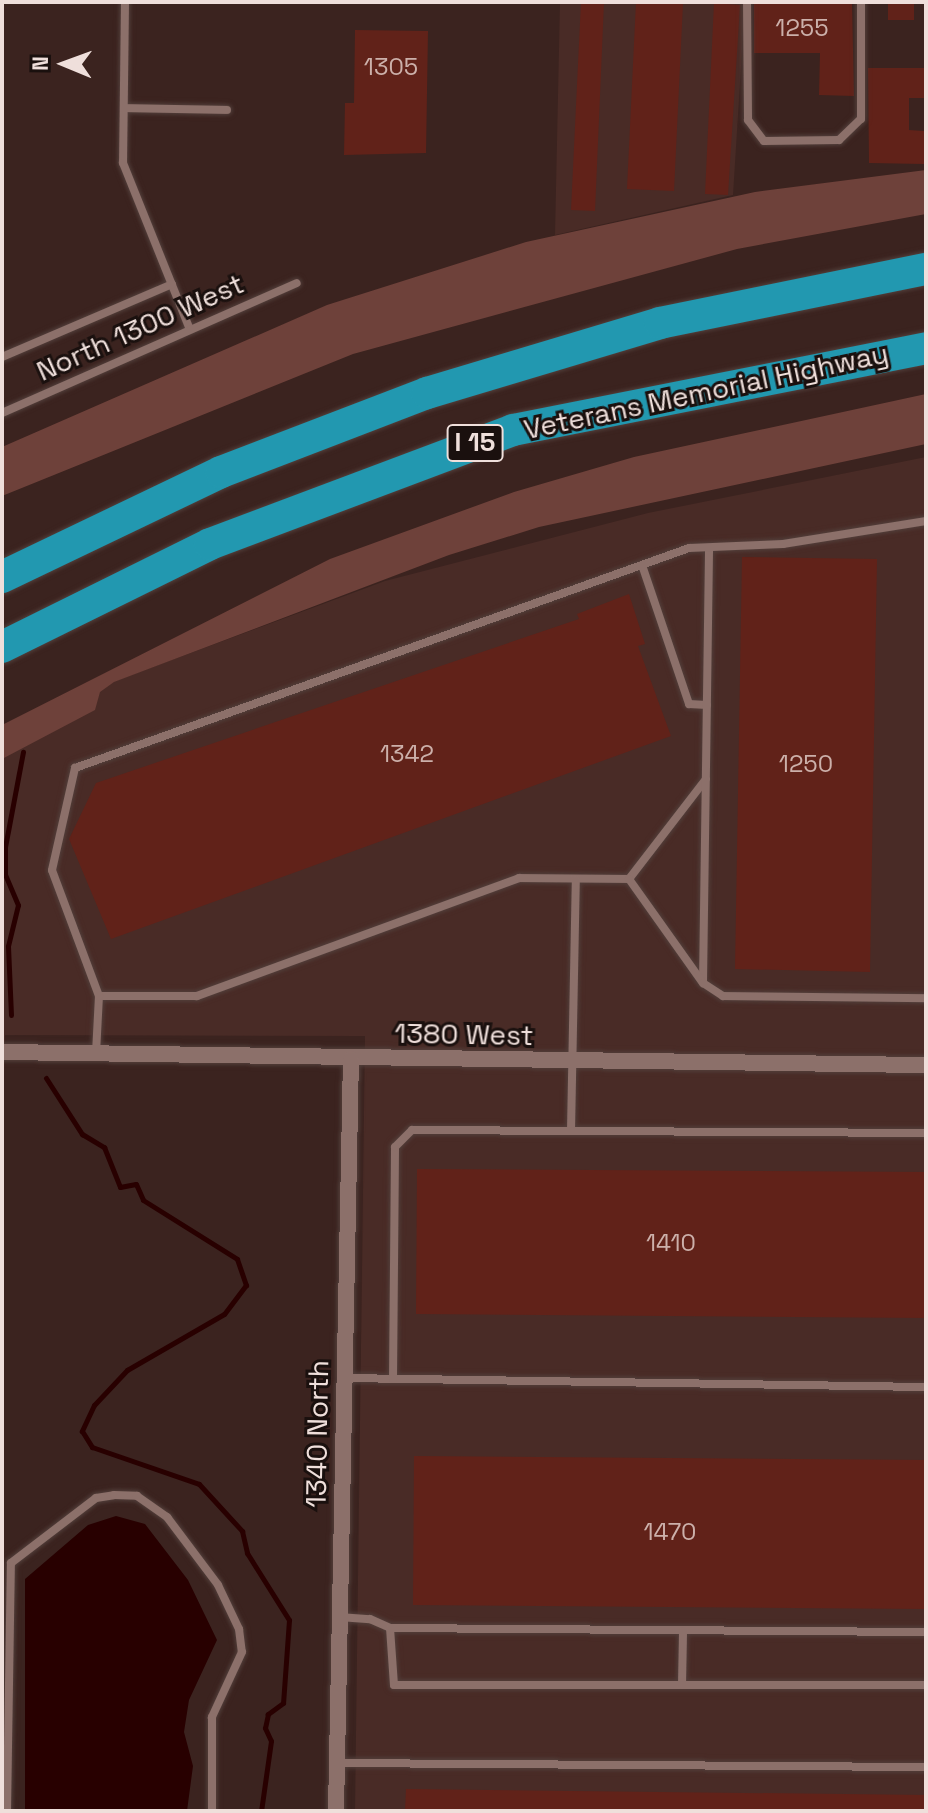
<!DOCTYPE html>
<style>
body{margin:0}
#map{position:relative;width:928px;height:1813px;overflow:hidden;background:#3b231f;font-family:"Space Grotesk",sans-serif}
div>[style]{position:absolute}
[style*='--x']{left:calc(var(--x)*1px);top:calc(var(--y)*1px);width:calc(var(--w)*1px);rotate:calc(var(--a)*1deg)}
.built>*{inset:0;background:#492b26}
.green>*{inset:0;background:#6e413a}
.water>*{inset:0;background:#280000}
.stream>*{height:5px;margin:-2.5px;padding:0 2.5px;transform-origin:2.5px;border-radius:2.5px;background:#280000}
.building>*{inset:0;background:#612219}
.roads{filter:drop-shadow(0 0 2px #523f3b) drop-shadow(0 0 2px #523f3b)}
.service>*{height:8px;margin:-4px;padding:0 4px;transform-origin:4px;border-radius:4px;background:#8c706a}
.minor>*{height:16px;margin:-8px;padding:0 8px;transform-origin:8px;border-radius:8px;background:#8c706a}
.motorway>*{height:32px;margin:-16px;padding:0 16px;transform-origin:16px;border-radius:16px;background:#2298b0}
span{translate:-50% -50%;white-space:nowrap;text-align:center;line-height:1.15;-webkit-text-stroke:6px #1a100e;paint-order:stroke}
.number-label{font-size:24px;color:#ccb0aa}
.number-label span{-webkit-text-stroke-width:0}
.shield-label span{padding:2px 6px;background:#1a100e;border:2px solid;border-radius:6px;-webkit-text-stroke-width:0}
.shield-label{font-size:26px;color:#efdfdb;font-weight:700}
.street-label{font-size:28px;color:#efdfdb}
.frame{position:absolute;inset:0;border:4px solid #efdfdb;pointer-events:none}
.north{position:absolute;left:24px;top:24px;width:80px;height:80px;-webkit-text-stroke:6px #1a100e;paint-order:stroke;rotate:271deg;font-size:22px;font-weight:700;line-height:32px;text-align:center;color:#efdfdb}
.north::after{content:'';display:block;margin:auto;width:28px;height:36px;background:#efdfdb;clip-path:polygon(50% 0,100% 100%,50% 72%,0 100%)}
</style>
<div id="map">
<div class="built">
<i style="clip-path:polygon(560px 2px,745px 2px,733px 195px,555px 235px)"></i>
<i style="clip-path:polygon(926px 457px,926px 1811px,355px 1811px,365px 1036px,5px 1035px,2px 1172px,2px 755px,115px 681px,385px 581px,648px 513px)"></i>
</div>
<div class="green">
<i style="clip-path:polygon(926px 170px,926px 214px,737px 249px,353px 354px,2px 496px,2px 447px,327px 305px,526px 242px,755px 192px)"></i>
<i style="clip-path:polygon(926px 394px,926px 444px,539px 527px,449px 555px,114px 682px,100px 692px,95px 710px,2px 759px,2px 725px,330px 559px,514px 492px,634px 457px)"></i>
</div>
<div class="water">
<i style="clip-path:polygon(116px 1516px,145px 1524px,188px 1580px,217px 1640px,189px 1700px,184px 1732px,193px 1766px,187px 1811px,25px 1811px,25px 1579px,88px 1525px)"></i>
</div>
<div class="stream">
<i style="--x:11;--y:1015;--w:69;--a:-92.5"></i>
<i style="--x:8;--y:946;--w:42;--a:-76.3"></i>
<i style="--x:18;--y:905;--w:33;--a:-113"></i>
<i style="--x:5;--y:875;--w:28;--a:-90"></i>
<i style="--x:5;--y:847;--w:97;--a:-79.3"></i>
<i style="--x:46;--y:1078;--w:67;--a:57.3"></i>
<i style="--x:82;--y:1134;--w:26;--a:31"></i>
<i style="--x:104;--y:1147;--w:43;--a:68.2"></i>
<i style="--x:120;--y:1187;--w:16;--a:-11"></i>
<i style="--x:136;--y:1184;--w:17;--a:66"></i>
<i style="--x:143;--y:1200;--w:111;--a:32.1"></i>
<i style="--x:237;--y:1259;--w:28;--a:71"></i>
<i style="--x:246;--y:1285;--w:36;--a:127"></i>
<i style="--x:224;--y:1314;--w:112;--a:150"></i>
<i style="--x:127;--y:1370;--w:48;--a:133.3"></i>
<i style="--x:94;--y:1405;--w:29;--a:115"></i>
<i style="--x:82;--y:1431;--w:19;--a:58"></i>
<i style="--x:92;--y:1447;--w:113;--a:19.1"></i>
<i style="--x:199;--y:1484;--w:64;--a:47.5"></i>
<i style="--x:242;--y:1531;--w:23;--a:77"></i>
<i style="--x:247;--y:1553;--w:79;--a:57.9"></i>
<i style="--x:289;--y:1620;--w:83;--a:94.1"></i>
<i style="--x:283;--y:1703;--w:19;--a:144"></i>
<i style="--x:268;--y:1714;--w:14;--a:102"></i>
<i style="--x:265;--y:1728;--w:14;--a:65"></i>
<i style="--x:271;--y:1741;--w:71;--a:98.1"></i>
</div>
<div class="building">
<i style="clip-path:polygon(581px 2px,604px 2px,595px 211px,571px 210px)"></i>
<i style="clip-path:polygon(636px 2px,683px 3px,674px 191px,627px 189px)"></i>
<i style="clip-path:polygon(888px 2px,914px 2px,914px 20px,888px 20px)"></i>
<i style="clip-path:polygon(714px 3px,740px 5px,728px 195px,705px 194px)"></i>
<i style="clip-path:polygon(754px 3px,852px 3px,854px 96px,819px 95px,820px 53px,754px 53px)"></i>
<i style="clip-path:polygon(355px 30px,428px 31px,426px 153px,344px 155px,345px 103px,354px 103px)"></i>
<i style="clip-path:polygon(868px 68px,926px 68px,926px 98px,909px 98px,909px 130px,924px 131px,924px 164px,869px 163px)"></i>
<i style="clip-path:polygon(742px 557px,877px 559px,870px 972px,735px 969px)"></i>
<i style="clip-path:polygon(629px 594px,645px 644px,638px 646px,671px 736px,111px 939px,69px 839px,96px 783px,579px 619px,577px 614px)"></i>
<i style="clip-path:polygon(417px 1169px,926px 1172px,926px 1318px,416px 1314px)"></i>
<i style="clip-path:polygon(414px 1456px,926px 1460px,926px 1609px,413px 1605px)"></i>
<i style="clip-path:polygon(406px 1789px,926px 1795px,926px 1811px,405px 1811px)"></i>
</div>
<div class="roads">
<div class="service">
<i style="--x:125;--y:2;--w:161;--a:90.7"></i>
<i style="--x:123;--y:163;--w:177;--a:68.1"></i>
<i style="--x:747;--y:2;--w:118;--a:89.5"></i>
<i style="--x:748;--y:120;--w:26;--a:53"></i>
<i style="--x:764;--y:141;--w:75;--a:-0.8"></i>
<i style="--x:839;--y:140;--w:30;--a:-44"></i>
<i style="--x:861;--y:119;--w:117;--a:-90"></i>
<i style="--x:124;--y:108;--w:103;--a:1.1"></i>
<i style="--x:2;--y:357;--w:185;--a:-23.2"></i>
<i style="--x:2;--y:413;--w:322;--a:-23.8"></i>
<i style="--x:642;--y:565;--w:147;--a:71.3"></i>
<i style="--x:689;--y:704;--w:18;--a:3"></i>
<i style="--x:629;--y:879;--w:126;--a:-52.4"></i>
<i style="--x:703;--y:982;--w:434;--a:-89.2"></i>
<i style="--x:99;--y:996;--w:98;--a:0"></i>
<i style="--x:197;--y:996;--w:343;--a:-20.1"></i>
<i style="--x:519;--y:878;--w:110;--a:0.5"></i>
<i style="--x:629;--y:879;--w:128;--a:54.6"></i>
<i style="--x:703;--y:983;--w:24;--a:33"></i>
<i style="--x:723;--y:996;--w:203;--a:0.6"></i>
<i style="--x:96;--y:1053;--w:57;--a:-87"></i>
<i style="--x:99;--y:996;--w:134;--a:-110.5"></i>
<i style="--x:52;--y:870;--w:105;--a:-77.3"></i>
<i style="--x:75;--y:768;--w:652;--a:-19.71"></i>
<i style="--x:689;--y:548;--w:94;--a:-2.4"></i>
<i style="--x:783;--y:544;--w:145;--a:-9.1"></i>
<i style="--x:571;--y:1131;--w:252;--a:-88.9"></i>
<i style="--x:345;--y:1378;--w:581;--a:0.89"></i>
<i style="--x:393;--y:1379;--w:232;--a:-89.5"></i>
<i style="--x:395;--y:1147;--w:24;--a:-45"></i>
<i style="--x:412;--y:1130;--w:514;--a:0.33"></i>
<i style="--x:339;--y:1617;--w:31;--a:4"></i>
<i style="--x:370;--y:1619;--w:22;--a:24"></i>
<i style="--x:390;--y:1628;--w:57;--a:86"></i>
<i style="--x:394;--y:1685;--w:532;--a:0"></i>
<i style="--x:390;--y:1628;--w:536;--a:0.43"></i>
<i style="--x:682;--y:1685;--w:54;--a:-88.9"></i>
<i style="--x:336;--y:1763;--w:590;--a:0.39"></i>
<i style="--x:7;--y:1811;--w:248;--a:-89.1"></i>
<i style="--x:11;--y:1563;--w:107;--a:-37.4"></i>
<i style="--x:96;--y:1498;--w:18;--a:-9"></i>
<i style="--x:114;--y:1495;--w:23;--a:2"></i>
<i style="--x:137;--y:1496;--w:37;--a:35"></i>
<i style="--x:167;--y:1517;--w:85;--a:53.1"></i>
<i style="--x:218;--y:1585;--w:49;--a:64.5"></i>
<i style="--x:239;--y:1629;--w:23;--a:83"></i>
<i style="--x:242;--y:1652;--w:72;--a:114.8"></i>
<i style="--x:212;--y:1717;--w:94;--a:90"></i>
</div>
<div class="minor">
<i style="--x:2;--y:1052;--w:924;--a:0.81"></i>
<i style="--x:336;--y:1811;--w:752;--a:-88.86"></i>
</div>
<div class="motorway">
<i style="--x:2;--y:577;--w:243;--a:-25.6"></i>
<i style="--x:221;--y:472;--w:221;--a:-21"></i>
<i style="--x:427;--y:393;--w:243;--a:-16.7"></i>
<i style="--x:660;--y:323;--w:271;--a:-11.5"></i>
<i style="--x:2;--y:647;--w:232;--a:-26.3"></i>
<i style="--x:210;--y:544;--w:324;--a:-20.6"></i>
<i style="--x:513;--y:430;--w:421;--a:-11.2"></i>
</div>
</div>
<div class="number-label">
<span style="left:802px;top:28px">1255</span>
<span style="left:391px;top:67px">1305</span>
<span style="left:407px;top:754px">1342</span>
<span style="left:806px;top:764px">1250</span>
<span style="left:671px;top:1243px">1410</span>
<span style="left:670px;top:1532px">1470</span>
</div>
<div class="shield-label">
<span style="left:475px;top:443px">I 15</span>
</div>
<div class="street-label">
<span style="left:140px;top:327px;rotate:-24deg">North 1300 West</span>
<span style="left:706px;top:391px;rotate:-12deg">Veterans Memorial Highway</span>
<span style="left:464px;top:1034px;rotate:1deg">1380 West</span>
<span style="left:317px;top:1434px;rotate:-89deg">1340 North</span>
</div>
<div class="frame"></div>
<div class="north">N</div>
</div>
